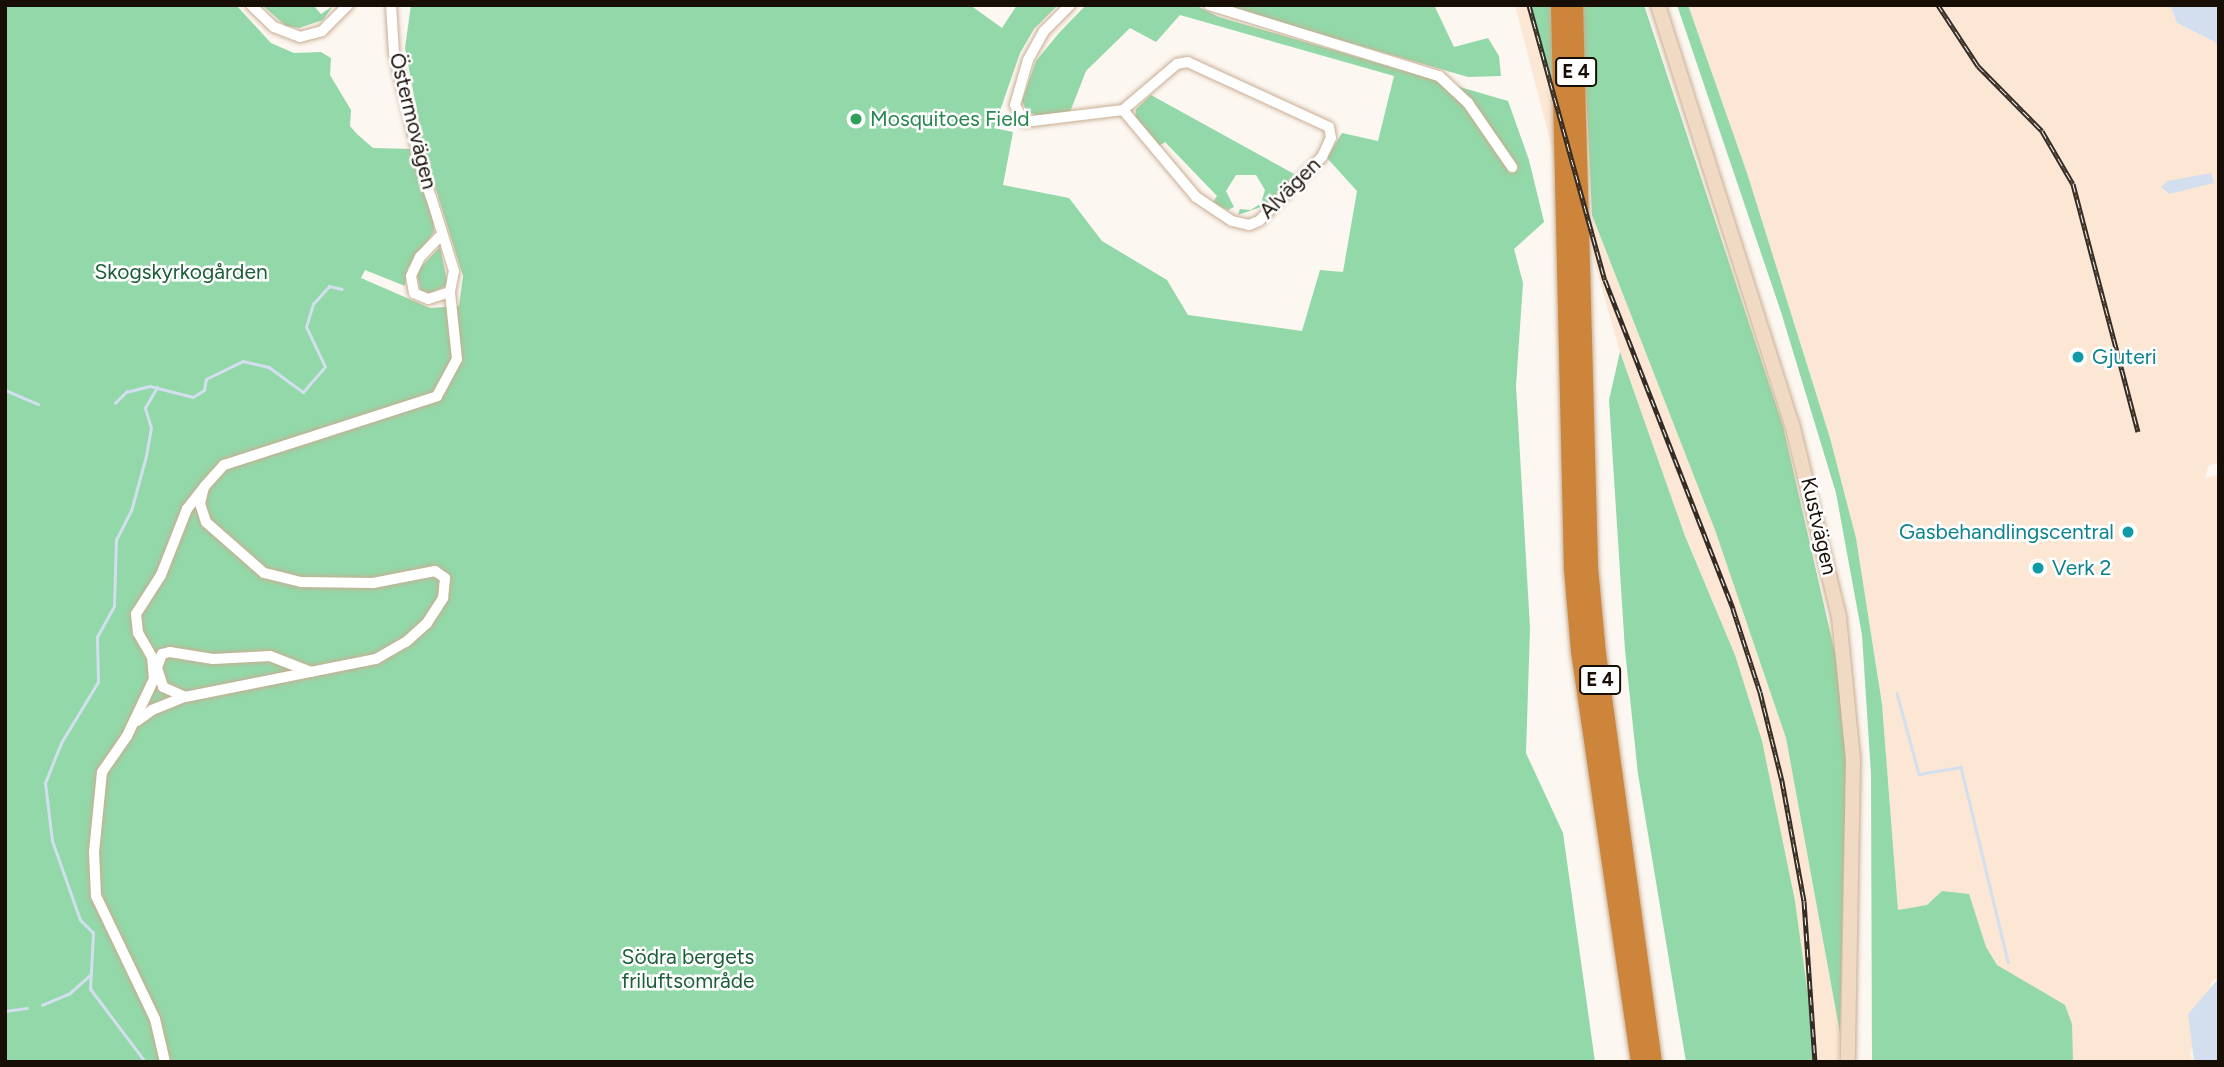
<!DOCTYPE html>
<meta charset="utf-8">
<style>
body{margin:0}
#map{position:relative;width:2224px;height:1067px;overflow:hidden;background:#fcf7f1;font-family:Figtree,sans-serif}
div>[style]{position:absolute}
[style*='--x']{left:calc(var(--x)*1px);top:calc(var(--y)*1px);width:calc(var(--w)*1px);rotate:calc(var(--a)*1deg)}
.built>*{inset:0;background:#fbe7d3}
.green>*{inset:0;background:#93d8a8}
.water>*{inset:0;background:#d3dfef}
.stream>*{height:2.5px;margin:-1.25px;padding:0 1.25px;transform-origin:1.25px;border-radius:1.25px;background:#d3dfef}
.roads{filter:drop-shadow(0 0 2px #c8ad92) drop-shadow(0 0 2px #c8ad92)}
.minor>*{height:10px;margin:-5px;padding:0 5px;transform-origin:5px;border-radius:5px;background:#fff}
.secondary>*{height:14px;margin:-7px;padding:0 7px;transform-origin:7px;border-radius:7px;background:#f0dac4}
.motorway>*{height:18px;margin:-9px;padding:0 9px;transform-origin:9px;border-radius:9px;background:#cc853b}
.rail>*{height:5px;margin-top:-2.5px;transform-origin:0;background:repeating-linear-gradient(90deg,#fff 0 8px,#352c24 0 16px);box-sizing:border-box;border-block:2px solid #352c24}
.dots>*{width:19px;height:19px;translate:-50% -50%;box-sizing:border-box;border:4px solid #fff;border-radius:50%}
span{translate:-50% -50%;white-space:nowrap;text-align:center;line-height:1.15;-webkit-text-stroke:5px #fff;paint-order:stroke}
.shield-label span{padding:2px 5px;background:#fff;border:2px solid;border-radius:5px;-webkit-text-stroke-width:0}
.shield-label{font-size:19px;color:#170e05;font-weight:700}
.leisure-label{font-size:21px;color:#27864d}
.left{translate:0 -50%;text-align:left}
.street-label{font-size:21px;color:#170e05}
.park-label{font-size:21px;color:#1b5e37}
.culture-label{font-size:21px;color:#0d838f}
.right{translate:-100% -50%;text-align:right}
.frame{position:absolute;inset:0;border:7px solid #170e05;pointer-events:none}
</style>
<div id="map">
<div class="built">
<i style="clip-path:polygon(1515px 5px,1529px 5px,1556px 115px,1556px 163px)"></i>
<i style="clip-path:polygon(1688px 5px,2170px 5px,2177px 23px,2215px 42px,2219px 50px,2219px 463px,2209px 465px,2205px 478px,2219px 475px,2219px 978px,2212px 981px,2190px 1055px,2194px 1062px,1997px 1062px,1898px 910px,1882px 704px,1856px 538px,1830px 438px,1747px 173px)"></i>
<i style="clip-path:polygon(1592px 215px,1715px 530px,1786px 738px,1840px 1033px,1838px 1062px,1812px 1062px,1813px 1031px,1795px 901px,1735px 655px,1685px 536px,1620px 352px,1593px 257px)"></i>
</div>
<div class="green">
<i style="clip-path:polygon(5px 5px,236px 5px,271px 43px,294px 53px,321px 52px,331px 58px,330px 75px,351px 110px,350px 126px,357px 134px,373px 148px,413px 149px,433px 220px,434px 232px,408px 268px,405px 286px,365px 270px,361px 278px,430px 308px,459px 306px,463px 276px,425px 154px,405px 48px,411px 5px,970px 5px,1002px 28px,1017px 5px,1058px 5px,1034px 29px,1020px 53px,994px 128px,1013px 132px,1003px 185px,1069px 198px,1102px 241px,1167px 280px,1188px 315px,1302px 331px,1320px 270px,1343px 272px,1357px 191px,1327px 158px,1342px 133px,1378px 141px,1394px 76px,1180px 15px,1156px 42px,1130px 28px,1086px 71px,1070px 112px,1039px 116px,1027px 112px,1022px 101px,1036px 61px,1059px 33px,1086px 5px,1195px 5px,1219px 17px,1508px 101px,1529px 160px,1544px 222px,1514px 249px,1523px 283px,1516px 386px,1530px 628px,1526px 753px,1563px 833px,1595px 1062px,5px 1062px)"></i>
<i style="clip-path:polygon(262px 5px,313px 5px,321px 14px,333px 6px,323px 20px,299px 28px,286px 26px)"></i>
<i style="clip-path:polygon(1219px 5px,1434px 5px,1454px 47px,1488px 38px,1499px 56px,1501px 76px,1468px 77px)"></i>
<i style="clip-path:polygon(1529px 5px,1555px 5px,1556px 115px)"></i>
<i style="clip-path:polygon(1582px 5px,1644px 5px,1783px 426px,1837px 662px,1846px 758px,1840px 1033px,1786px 738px,1715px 530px,1592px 215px)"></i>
<i style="clip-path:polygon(1677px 5px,1688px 5px,1747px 173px,1830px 438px,1856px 538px,1882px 704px,1898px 910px,1927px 905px,1942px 891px,1969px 894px,1986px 947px,1997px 965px,2065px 1005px,2072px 1024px,2073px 1062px,1872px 1062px,1871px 774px,1862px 635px,1836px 493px,1781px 312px)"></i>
<i style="clip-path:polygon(1151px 95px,1296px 175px,1264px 206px,1238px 215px,1240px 209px,1251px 210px,1261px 203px,1265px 190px,1256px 175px,1236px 175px,1226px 191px,1234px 207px,1228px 210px,1219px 206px,1213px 202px,1217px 196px,1165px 142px,1159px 146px,1135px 118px,1136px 109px)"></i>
<i style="clip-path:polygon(440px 247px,448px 285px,429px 294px,421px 291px,416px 272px)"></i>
<i style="clip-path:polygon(1620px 352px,1685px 536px,1735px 655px,1762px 741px,1795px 901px,1813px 1031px,1812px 1062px,1686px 1062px,1638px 774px,1625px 650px,1609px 400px)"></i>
</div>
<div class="water">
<i style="clip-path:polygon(2170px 5px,2219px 5px,2219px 50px,2215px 42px,2177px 23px)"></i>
<i style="clip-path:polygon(2211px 173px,2214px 183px,2169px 194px,2161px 187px,2168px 181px)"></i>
<i style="clip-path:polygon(2219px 978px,2219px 1062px,2194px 1062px,2188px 1014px)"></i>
</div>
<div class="stream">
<i style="--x:5;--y:390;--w:36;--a:23"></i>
<i style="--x:115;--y:403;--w:16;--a:-45"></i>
<i style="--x:126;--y:392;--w:25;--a:-14"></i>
<i style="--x:150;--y:386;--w:44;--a:14.3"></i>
<i style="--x:193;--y:397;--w:13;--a:-32"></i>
<i style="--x:204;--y:390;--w:11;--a:-80"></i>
<i style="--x:206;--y:379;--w:41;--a:-25.9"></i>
<i style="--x:243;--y:361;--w:27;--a:13"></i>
<i style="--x:269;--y:367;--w:42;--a:36.3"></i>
<i style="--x:303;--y:392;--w:33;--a:-49"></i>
<i style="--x:325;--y:367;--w:44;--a:-115.4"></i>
<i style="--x:306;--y:327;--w:24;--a:-73"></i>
<i style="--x:313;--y:304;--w:24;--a:-48"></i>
<i style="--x:329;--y:286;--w:13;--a:13"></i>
<i style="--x:1897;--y:693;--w:84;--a:74.8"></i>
<i style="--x:1919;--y:774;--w:43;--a:-9.5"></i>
<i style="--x:1961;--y:767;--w:201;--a:76.4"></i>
<i style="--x:42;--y:1005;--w:30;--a:-23"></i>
<i style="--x:70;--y:993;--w:28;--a:-42"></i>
<i style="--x:5;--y:1011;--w:22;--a:-8"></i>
<i style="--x:145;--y:1062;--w:91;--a:-127"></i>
<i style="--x:90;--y:989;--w:56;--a:-86.9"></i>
<i style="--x:93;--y:933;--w:18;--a:-135"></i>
<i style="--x:80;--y:920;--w:84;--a:-109.5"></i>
<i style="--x:52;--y:841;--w:58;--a:-96.9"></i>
<i style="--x:45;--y:783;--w:43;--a:-68.2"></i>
<i style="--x:61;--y:743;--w:71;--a:-58.8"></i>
<i style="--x:98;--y:682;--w:45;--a:-91.3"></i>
<i style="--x:97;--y:637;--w:35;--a:-61"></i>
<i style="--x:114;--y:606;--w:66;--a:-88.3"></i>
<i style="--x:116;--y:540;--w:33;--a:-63"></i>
<i style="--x:131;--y:511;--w:57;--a:-74.7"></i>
<i style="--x:146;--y:456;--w:28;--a:-80"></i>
<i style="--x:151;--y:428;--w:21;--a:-107"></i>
<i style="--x:145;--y:408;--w:24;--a:-60"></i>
</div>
<div class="roads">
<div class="minor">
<i style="--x:251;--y:5;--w:32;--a:44"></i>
<i style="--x:274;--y:27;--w:28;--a:21"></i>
<i style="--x:300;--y:37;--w:23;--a:-15"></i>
<i style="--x:322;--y:31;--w:37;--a:-45"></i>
<i style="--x:391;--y:5;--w:48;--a:86.4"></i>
<i style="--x:394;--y:53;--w:117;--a:76.7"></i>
<i style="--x:421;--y:167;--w:32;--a:72"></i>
<i style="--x:431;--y:197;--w:50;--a:72.6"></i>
<i style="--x:446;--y:245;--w:27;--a:73"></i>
<i style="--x:454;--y:271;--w:21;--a:101"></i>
<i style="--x:450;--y:292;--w:23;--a:162"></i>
<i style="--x:428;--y:299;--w:15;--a:-157"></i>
<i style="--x:414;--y:293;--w:17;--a:-100"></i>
<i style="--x:411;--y:276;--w:21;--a:-65"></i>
<i style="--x:420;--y:257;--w:32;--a:-46"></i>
<i style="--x:1070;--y:5;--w:37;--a:135"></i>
<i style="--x:1044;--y:31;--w:33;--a:119"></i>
<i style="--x:1028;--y:60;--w:47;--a:106.1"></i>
<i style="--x:1015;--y:105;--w:19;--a:62"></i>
<i style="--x:1024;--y:122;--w:100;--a:-6.9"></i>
<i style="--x:1123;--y:110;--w:114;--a:50"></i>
<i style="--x:1196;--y:197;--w:43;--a:33.7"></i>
<i style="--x:1232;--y:221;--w:17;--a:13"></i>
<i style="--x:1249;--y:225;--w:11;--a:-22"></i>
<i style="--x:1259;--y:221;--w:90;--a:-45.5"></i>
<i style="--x:1322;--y:157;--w:21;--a:-65"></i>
<i style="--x:1331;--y:138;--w:11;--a:-100"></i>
<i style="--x:1329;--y:127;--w:155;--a:-155.3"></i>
<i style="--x:1188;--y:62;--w:11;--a:170"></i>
<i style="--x:1177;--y:64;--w:71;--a:139.6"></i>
<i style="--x:1209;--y:5;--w:241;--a:17.2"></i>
<i style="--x:1439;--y:76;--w:40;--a:43"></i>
<i style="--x:1468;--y:103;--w:78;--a:55.5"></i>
<i style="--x:311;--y:672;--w:44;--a:-158.7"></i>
<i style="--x:270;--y:656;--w:57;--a:177"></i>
<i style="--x:213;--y:659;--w:44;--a:-170.8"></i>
<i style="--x:170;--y:652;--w:8;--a:166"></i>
<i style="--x:162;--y:654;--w:15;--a:110"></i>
<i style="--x:157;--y:668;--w:20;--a:72"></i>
<i style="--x:163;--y:687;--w:24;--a:24"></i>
<i style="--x:185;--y:697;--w:195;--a:-11.3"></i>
<i style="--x:376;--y:659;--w:34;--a:-30"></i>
<i style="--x:406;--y:642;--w:28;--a:-42"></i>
<i style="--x:427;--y:623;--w:30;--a:-57"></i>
<i style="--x:443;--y:598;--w:20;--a:-84"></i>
<i style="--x:445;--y:578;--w:12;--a:-145"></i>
<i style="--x:435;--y:571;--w:63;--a:169"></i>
<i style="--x:373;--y:583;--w:72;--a:-179.2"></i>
<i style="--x:301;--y:582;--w:38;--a:-166"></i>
<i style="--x:264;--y:573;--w:77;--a:-138.7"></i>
<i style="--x:206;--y:522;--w:20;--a:-108"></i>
<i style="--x:200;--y:503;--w:16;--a:-76"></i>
<i style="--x:204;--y:487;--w:30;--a:-48"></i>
<i style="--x:224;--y:465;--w:224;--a:-17.9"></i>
<i style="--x:437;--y:396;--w:42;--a:-61.6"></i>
<i style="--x:457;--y:359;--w:67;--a:-96"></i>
<i style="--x:137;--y:721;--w:19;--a:-36"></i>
<i style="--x:152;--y:710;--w:35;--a:-22"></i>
<i style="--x:165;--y:1062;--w:44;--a:-103.1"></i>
<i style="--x:155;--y:1019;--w:136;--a:-115.6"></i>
<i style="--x:96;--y:896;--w:44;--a:-92.6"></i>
<i style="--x:94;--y:852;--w:80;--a:-84.3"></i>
<i style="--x:102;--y:772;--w:44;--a:-55.2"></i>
<i style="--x:127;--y:736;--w:63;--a:-64.7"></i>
<i style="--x:154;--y:679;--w:22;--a:-95"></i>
<i style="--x:152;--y:657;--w:28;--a:-120"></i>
<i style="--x:138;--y:633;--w:19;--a:-96"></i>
<i style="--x:136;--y:614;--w:46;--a:-57.3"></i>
<i style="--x:161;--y:575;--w:71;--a:-68.5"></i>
<i style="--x:187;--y:509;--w:24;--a:-52"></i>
</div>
<div class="secondary">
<i style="--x:1658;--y:5;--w:440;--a:72.3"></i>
<i style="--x:1792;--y:424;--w:199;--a:76.3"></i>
<i style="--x:1839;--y:617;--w:145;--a:84.4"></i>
<i style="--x:1853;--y:761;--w:301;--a:91"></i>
</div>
<div class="motorway">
<i style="--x:1560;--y:5;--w:564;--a:88.68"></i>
<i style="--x:1573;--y:569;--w:82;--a:85.1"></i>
<i style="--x:1580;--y:651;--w:415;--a:81.7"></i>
<i style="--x:1574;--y:5;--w:563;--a:88.47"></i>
<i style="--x:1589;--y:568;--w:86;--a:84.7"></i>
<i style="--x:1597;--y:654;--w:412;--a:82.2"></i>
</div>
</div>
<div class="rail">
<i style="--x:1529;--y:5;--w:285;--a:74.6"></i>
<i style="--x:1605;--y:280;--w:353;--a:68.7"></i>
<i style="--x:1733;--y:609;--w:87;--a:72"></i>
<i style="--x:1760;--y:692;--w:92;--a:76.1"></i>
<i style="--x:1782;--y:781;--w:122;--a:79.6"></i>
<i style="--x:1804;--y:901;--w:161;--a:86.1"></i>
<i style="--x:1938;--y:5;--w:73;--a:56.7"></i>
<i style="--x:1978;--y:66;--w:91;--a:45.4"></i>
<i style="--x:2042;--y:131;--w:61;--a:59.7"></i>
<i style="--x:2073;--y:184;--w:256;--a:75.3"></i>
</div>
<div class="dots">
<i style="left:856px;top:119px;background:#2e9e5b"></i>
<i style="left:2078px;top:357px;background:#0f9aa8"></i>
<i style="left:2128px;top:532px;background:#0f9aa8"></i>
<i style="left:2038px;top:568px;background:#0f9aa8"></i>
</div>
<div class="shield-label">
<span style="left:1576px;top:72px">E 4</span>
<span style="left:1600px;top:680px">E 4</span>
</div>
<div class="leisure-label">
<span class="left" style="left:870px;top:119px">Mosquitoes Field</span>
</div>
<div class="street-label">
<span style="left:413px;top:121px;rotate:76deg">Östermovägen</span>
<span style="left:1290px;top:188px;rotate:-45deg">Alvägen</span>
<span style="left:1819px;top:526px;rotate:77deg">Kustvägen</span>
</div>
<div class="park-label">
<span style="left:181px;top:272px">Skogskyrkogården</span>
<span style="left:688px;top:969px">Södra bergets<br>friluftsområde</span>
</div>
<div class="culture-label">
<span class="left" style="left:2092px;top:357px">Gjuteri</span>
<span class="right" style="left:2114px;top:532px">Gasbehandlingscentral</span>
<span class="left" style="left:2052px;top:568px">Verk 2</span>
</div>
<div class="frame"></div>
</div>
